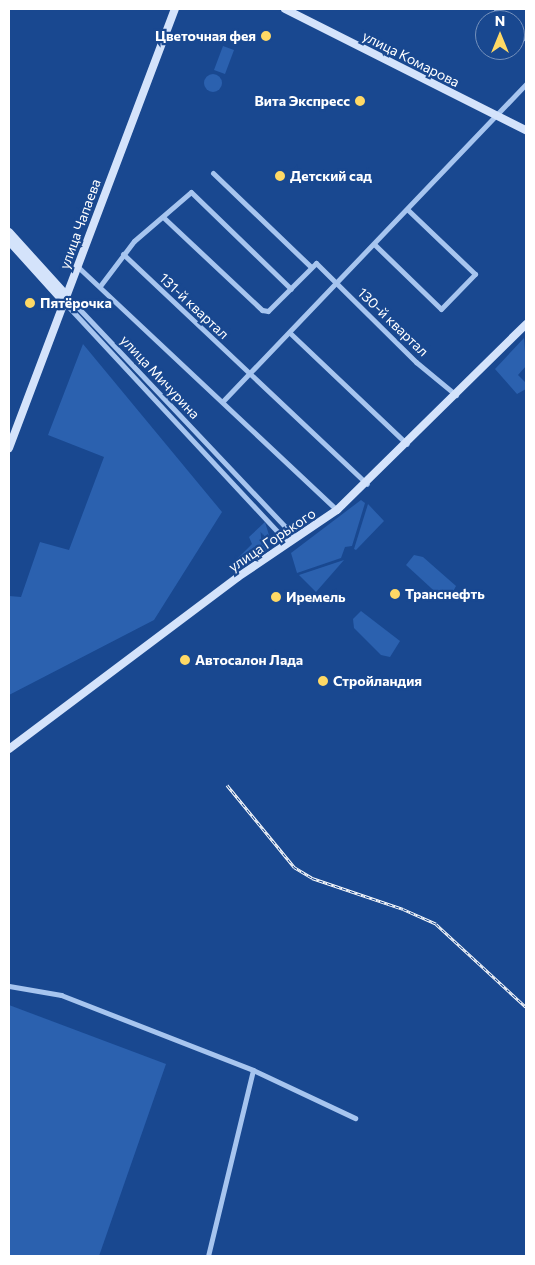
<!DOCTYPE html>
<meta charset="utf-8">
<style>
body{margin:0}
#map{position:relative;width:535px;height:1265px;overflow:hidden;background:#194890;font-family:Commissioner,sans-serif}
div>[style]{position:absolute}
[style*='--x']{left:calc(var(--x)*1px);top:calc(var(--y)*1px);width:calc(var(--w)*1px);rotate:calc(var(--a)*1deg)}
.green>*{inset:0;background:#2b61af}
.round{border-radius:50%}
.street>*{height:5px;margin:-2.5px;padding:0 2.5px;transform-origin:2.5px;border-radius:2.5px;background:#a7c5ef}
.secondary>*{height:8px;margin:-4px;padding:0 4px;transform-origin:4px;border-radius:4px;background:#d4e3fb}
.rail>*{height:3px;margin-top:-1.5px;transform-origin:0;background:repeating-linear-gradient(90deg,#194890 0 4px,#fff 0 8px);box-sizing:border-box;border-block:1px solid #fff}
.dots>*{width:14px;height:14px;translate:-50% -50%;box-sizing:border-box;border:2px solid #194890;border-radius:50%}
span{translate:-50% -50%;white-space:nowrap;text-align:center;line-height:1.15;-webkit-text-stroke:4.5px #194890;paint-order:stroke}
.poi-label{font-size:14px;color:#fff;font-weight:700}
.right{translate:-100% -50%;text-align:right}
.left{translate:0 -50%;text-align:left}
.street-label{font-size:14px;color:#fff}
.frame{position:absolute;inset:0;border:10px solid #fff;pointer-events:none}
.north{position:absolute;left:475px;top:10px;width:50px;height:50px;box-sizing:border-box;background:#194890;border:1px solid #7591bc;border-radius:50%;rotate:0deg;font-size:14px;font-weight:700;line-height:20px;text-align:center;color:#fff}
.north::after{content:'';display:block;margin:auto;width:18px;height:22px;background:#ffd965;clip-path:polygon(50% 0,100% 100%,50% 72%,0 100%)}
</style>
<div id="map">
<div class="green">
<i style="clip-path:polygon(223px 46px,234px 50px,225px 74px,214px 70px)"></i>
<i class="round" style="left:204px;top:74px;width:18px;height:18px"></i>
<i style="clip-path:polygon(524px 338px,526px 366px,518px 375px,526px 383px,526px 389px,517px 394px,495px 369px)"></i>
<i style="clip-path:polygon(83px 344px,222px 512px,154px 620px,9px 695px,9px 596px,21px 597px,40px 542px,69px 550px,104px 457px,48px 435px)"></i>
<i style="clip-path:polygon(361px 500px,365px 503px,352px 546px,345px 547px,341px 558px,297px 573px,291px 553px)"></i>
<i style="clip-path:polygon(368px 504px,384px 521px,356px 550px,354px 549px)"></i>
<i style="clip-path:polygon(265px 522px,272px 545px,262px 533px,269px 549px,240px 566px,238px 558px,252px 544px,249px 537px)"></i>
<i style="clip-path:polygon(414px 555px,423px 557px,456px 586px,449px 599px,443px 599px,406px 565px)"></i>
<i style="clip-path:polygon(344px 560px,316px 592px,299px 575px)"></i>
<i style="clip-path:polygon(361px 611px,400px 641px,390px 657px,381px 655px,354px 628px,353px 619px)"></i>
<i style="clip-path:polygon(9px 1005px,166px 1064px,99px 1256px,9px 1256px)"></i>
</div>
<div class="street">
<i style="--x:496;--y:9;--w:16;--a:45"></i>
<i style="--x:515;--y:28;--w:16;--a:45"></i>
<i style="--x:213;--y:173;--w:136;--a:43.8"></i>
<i style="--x:163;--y:217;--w:136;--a:43.2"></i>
<i style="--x:262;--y:310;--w:6;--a:9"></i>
<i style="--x:268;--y:311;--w:68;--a:-45"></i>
<i style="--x:316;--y:263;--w:141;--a:44.7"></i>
<i style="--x:416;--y:362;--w:52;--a:39.5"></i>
<i style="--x:374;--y:244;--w:93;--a:44.1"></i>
<i style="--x:441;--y:309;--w:49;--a:-45.8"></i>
<i style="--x:475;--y:274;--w:93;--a:-136.3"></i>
<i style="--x:123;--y:254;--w:335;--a:43.3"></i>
<i style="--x:77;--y:266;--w:357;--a:43.2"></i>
<i style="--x:100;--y:286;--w:56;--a:-52.9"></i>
<i style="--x:134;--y:241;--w:75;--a:-40.7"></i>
<i style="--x:191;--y:192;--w:139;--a:44.1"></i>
<i style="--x:67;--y:296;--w:332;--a:46.6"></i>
<i style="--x:64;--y:302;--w:328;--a:47.1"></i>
<i style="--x:290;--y:333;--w:161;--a:43.5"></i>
<i style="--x:223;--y:401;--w:439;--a:-46.3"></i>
<i style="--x:9;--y:986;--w:53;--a:9.8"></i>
<i style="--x:61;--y:995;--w:206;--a:21.3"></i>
<i style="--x:253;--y:1070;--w:113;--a:25.2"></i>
<i style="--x:208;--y:1256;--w:191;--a:-76.4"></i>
</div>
<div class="secondary">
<i style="--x:285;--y:9;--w:270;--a:26.7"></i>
<i style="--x:9;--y:232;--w:86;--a:47.8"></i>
<i style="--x:9;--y:241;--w:82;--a:48"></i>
<i style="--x:9;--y:448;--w:469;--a:-69.3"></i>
<i style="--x:9;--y:749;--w:286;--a:-36.9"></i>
<i style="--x:238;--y:577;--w:120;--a:-34.1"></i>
<i style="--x:337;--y:510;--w:265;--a:-44.5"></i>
</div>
<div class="rail">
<i style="--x:227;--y:785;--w:106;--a:50.7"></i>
<i style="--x:294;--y:867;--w:21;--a:31"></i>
<i style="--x:312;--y:878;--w:96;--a:18.8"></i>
<i style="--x:403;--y:909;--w:36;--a:24"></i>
<i style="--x:436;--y:924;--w:122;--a:42.7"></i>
</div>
<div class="dots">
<i style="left:266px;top:36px;background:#ffd965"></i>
<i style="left:360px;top:101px;background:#ffd965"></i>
<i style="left:280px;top:176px;background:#ffd965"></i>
<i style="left:30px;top:303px;background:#ffd965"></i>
<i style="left:395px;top:594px;background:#ffd965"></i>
<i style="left:276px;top:597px;background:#ffd965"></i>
<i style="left:185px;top:660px;background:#ffd965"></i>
<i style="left:323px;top:681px;background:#ffd965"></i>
</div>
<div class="poi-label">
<span class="right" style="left:256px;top:36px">Цветочная фея</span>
<span class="right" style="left:350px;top:101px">Вита Экспресс</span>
<span class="left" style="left:290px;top:176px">Детский сад</span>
<span class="left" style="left:40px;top:303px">Пятёрочка</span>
<span class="left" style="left:405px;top:594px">Транснефть</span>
<span class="left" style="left:286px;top:597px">Иремель</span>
<span class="left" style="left:195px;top:660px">Автосалон Лада</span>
<span class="left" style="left:333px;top:681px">Стройландия</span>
</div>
<div class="street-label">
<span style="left:411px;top:59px;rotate:27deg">улица Комарова</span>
<span style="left:80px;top:224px;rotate:-70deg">улица Чапаева</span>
<span style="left:194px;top:306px;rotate:43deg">131-й квартал</span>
<span style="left:393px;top:322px;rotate:44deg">130-й квартал</span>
<span style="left:160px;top:377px;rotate:47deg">улица Мичурина</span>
<span style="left:272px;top:540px;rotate:-34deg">улица Горького</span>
</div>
<div class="frame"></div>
<div class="north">N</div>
</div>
